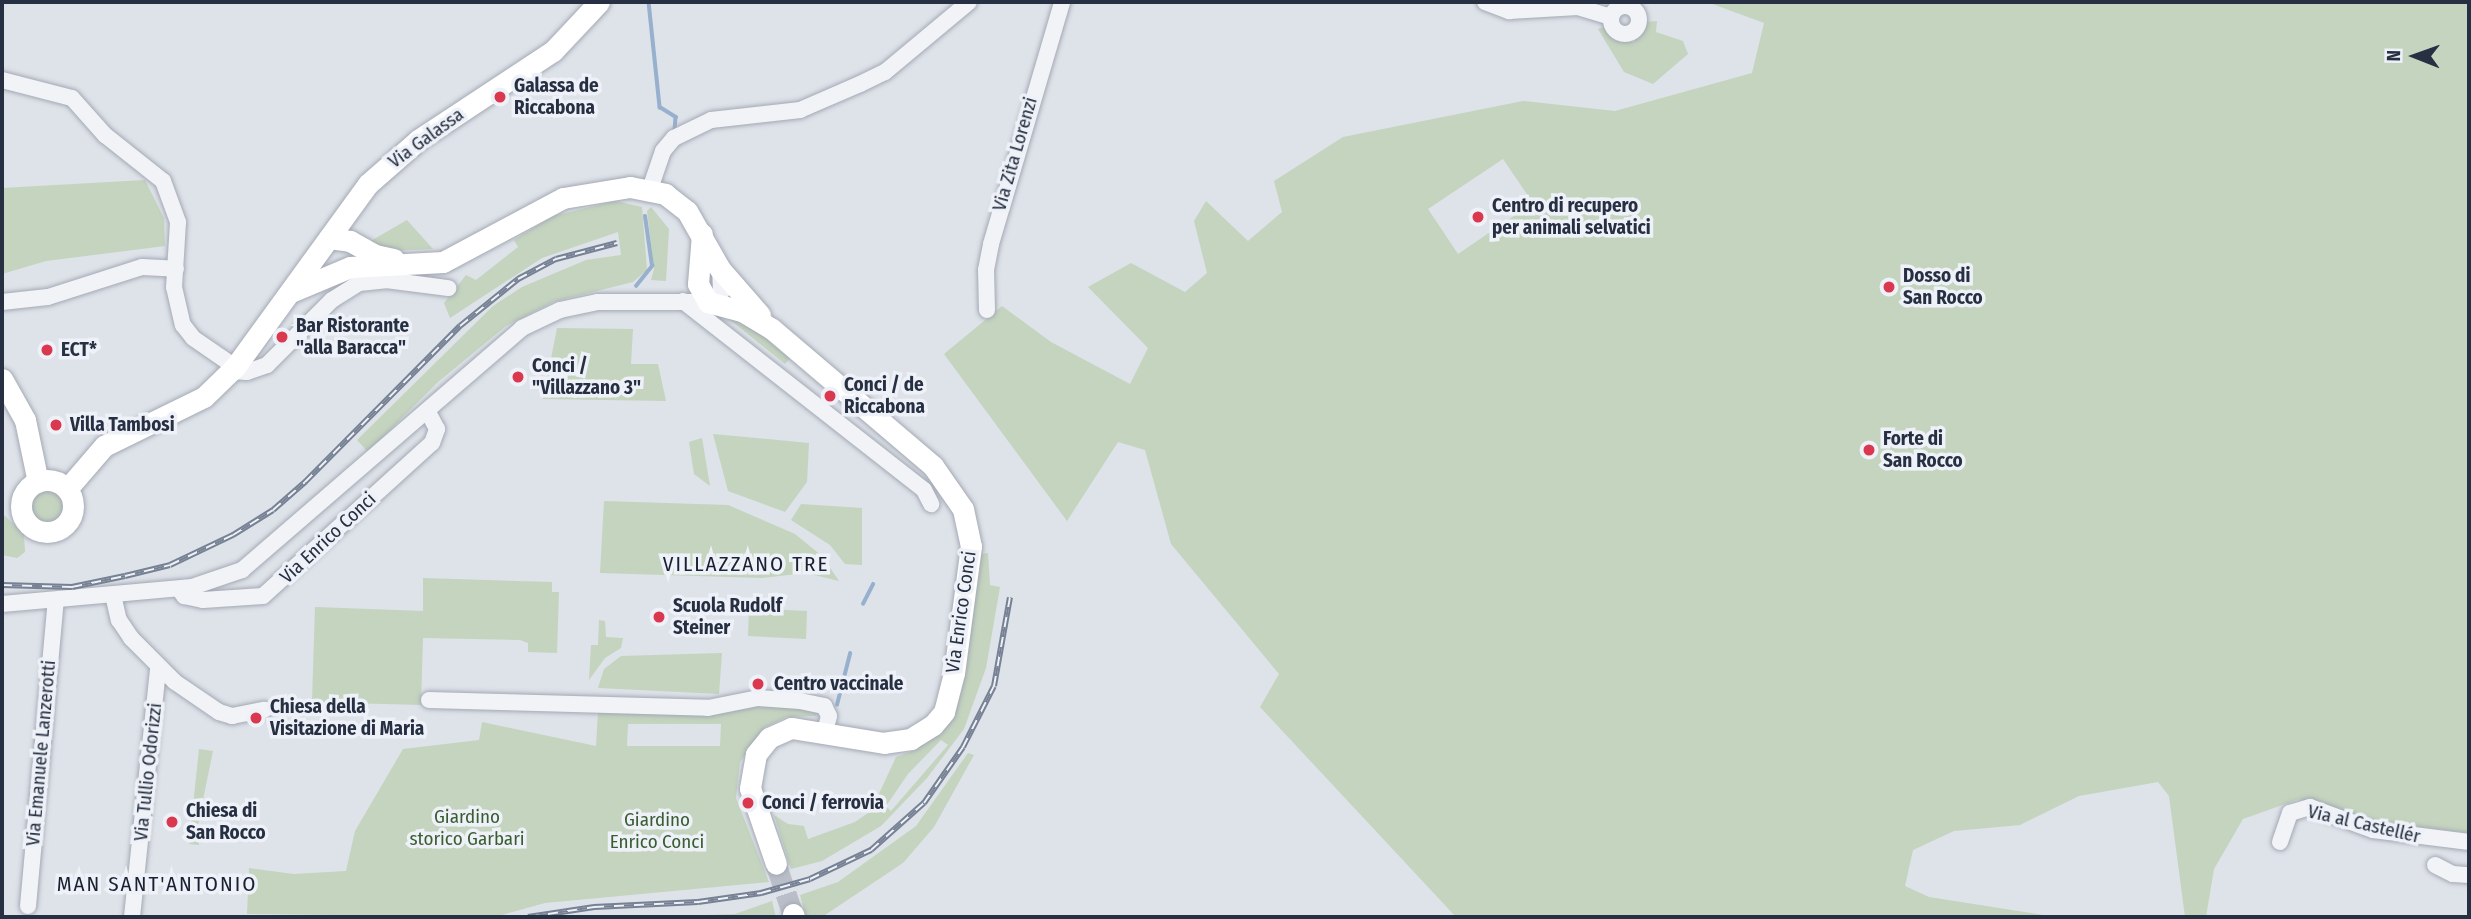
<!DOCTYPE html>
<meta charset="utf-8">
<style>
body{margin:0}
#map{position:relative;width:2471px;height:919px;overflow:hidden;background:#dee2e9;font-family:"Fira Sans Condensed",sans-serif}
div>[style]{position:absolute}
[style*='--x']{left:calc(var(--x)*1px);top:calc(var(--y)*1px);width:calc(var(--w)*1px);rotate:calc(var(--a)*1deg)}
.green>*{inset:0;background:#c4d4bf}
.round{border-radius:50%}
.stream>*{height:3.5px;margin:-1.75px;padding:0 1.75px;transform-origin:1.75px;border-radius:1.75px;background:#96b0cd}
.major-tunnel>*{height:21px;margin-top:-10.5px;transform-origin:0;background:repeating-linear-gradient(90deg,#b9bec8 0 21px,transparent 0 31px)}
.roads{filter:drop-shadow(0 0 2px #a3a9b4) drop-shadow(0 0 2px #a3a9b4)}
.minor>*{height:16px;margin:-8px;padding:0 8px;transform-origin:8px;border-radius:8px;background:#f1f3f7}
.minor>.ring{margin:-8px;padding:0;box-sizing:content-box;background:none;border:16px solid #f1f3f7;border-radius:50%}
.major>*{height:21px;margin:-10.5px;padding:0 10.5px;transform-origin:10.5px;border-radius:10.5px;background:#fff}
.major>.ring{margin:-10.5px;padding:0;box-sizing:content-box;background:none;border:21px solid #fff;border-radius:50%}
.rail>*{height:6px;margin-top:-3px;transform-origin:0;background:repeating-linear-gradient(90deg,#eef1f7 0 10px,#768194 0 20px);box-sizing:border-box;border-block:2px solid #768194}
.dots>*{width:19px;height:19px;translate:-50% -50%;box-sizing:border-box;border:4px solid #eef1f7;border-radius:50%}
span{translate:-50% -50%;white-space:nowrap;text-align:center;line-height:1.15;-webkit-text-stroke:7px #eef1f7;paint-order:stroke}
.poi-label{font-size:19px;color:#263042;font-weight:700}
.left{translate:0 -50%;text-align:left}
.street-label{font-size:19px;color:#263042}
.park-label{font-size:19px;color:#3a5e32}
.neighbourhood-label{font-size:21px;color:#182132;letter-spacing:2px}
.frame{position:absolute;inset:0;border:4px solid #263042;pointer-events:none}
.north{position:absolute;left:2380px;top:21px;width:70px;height:70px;-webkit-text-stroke:5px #eef1f7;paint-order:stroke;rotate:271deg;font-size:19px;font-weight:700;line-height:28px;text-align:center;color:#263042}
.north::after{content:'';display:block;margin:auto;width:24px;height:32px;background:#263042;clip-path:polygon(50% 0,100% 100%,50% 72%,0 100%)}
</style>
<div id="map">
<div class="green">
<i style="clip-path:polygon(evenodd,1707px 2px,2469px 2px,2469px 833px,2342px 817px,2299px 799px,2243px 819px,2214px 869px,2206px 917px,2185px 917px,2169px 796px,2158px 782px,2079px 796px,2020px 825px,1954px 831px,1913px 850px,1905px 886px,1929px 897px,2056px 917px,1456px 917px,1260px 707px,1279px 674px,1171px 544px,1145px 450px,1118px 442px,1067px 521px,944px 354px,1002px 306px,1051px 342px,1130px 384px,1148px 348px,1088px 287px,1131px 263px,1185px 292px,1207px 273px,1194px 221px,1206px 201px,1248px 241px,1282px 212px,1274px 181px,1343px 137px,1523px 101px,1615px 111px,1752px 73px,1764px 23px,1707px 2px,1503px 159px,1533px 203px,1458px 254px,1428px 209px,1503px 159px)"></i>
<i style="clip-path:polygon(1657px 21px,1656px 32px,1683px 41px,1688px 54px,1653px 84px,1624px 72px,1598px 29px,1606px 26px,1615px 40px,1634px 42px,1646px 22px)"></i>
<i style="clip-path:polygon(145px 180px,164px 218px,165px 246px,46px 261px,2px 274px,2px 188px)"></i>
<i style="clip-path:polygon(616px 201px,642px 207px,647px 270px,633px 282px,553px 302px,506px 326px,438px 382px,368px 452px,357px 440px,493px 306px,522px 287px,586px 260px,621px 255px,618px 232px,542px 258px,450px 318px,444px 303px,466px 275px,476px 280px,518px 247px,514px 240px,553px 216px)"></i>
<i style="clip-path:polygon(651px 207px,669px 229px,666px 281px,651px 280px,654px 269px,647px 211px)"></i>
<i style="clip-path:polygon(407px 220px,433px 249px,389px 251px,369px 242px)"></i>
<i style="clip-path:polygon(710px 312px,727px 314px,742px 321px,793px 355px,785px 364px,724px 315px,719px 321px)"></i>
<i style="clip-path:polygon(557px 328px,633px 329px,631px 364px,658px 364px,666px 401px,543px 399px)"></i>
<i style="clip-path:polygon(713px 434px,809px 443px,807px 482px,785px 512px,728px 491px)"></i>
<i style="clip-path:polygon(702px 438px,710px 486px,694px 474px,689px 442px)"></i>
<i class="round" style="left:30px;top:488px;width:36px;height:36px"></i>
<i style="clip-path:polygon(604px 501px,728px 505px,795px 534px,822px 556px,839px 581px,806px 573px,762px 578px,600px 573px)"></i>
<i style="clip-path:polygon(801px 504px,862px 508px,862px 565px,845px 564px,830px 545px,791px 520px)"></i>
<i style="clip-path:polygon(2px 513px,24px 534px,25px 552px,17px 558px,2px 555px)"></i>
<i style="clip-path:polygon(evenodd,988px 553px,990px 585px,1000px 587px,986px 668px,964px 729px,927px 778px,881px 826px,822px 861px,791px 869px,774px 815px,788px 824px,804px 826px,808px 839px,855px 822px,871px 811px,896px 757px,915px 750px,944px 729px,964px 672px,981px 554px,988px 553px,941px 740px,948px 745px,891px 811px,886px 806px,908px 774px,941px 740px)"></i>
<i style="clip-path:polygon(423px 578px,552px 582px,552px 592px,559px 592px,557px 653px,528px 652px,528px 643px,520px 640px,423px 638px,421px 705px,312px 702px,315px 607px,423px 611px)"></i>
<i style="clip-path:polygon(749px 608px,807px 611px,806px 639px,748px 636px)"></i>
<i style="clip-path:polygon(599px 620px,605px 621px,606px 637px,623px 638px,621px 648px,605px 658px,589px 680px,591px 645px,598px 645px)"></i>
<i style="clip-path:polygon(722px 653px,719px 694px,598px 688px,604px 669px,621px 656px)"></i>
<i style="clip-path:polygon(evenodd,754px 703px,818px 708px,816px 716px,786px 717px,765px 727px,740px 762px,736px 798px,769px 882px,545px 903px,495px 917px,247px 914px,249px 868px,294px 874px,346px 871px,355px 831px,403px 749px,479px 740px,482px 722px,596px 746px,598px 712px,754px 703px,721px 724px,720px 746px,627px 746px,628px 724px,721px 724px)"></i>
<i style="clip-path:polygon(199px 749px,213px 751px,198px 824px,199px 845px,189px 844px)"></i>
<i style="clip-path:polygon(968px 753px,974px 755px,934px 827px,903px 863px,822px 917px,806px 917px,800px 895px,838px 882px,916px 826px)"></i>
<i style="clip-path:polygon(772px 901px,776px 917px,648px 917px,735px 914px)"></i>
</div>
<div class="stream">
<i style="--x:649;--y:2;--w:106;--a:84"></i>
<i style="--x:660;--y:107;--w:19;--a:32"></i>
<i style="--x:676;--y:117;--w:14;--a:94"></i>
<i style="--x:636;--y:286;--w:26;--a:-51"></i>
<i style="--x:652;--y:266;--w:50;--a:-98"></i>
<i style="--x:863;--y:604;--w:22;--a:-63"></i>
<i style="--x:837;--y:705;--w:53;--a:-75.7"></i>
</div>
<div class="major-tunnel">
<i style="--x:776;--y:864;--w:53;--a:71.2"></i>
</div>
<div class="roads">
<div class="minor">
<i style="--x:1485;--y:2;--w:26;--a:21"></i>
<i style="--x:1509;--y:11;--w:69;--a:-3.3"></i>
<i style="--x:1578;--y:7;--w:34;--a:17"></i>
<i class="ring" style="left:1611px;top:6px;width:12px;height:12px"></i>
<i style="--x:2;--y:80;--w:72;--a:14.4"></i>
<i style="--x:72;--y:98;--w:50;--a:48.3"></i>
<i style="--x:105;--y:135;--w:74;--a:38.4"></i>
<i style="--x:163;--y:181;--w:44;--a:69.9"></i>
<i style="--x:178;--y:222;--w:65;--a:93.5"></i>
<i style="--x:174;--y:287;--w:39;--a:77"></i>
<i style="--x:183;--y:325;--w:16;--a:52"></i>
<i style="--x:193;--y:338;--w:51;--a:34.6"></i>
<i style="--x:650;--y:189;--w:40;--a:-71.1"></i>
<i style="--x:663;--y:151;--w:17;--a:-50"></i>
<i style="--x:674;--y:138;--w:41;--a:-25.9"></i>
<i style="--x:711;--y:120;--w:90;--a:-6.4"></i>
<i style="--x:800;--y:110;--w:65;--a:-23.4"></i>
<i style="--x:860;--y:84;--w:28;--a:-26"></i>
<i style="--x:885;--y:72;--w:109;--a:-39.8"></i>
<i style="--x:683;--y:301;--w:306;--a:38.1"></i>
<i style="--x:924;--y:490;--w:16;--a:63"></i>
<i style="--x:2;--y:302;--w:46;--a:-6.2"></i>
<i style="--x:48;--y:297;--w:99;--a:-17.7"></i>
<i style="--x:142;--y:267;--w:34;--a:3"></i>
<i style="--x:987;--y:310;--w:40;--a:-91.4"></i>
<i style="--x:986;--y:270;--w:26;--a:-79"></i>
<i style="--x:991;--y:244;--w:252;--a:-73.6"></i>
<i style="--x:232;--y:371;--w:15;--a:4"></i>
<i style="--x:247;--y:372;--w:21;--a:-19"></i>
<i style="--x:267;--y:365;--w:92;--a:-45"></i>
<i style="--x:332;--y:300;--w:32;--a:-32"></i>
<i style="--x:359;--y:283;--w:27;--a:-6"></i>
<i style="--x:386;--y:280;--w:63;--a:7.4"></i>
<i style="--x:179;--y:589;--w:9;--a:54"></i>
<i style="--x:184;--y:596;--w:19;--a:12"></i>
<i style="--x:203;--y:600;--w:60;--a:-3.8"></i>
<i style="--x:263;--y:596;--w:228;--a:-42.2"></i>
<i style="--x:432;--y:443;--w:15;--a:-70"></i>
<i style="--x:437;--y:429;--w:19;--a:-118"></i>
<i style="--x:113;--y:595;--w:26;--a:77"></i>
<i style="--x:119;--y:620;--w:22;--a:56"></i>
<i style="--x:131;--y:638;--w:62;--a:45"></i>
<i style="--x:175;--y:682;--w:53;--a:34.3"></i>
<i style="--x:219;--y:712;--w:14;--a:17"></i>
<i style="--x:232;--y:716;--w:33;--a:-11"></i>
<i style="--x:2;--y:604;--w:191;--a:-5.1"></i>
<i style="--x:192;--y:587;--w:53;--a:-18.8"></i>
<i style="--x:242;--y:570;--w:370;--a:-40.8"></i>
<i style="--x:522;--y:328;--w:42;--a:-25.3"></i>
<i style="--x:560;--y:310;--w:39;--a:-12"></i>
<i style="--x:598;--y:302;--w:110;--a:0"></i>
<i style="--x:708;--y:302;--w:16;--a:-35"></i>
<i style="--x:721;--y:293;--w:24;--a:-92"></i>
<i style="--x:429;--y:700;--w:279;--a:1.6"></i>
<i style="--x:708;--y:708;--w:51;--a:-11.3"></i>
<i style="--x:758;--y:698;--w:42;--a:4.1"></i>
<i style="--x:800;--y:701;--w:25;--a:12"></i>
<i style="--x:824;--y:706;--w:11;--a:63"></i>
<i style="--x:829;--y:716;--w:16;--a:104"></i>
<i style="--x:2280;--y:842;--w:31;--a:-71"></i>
<i style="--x:2290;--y:813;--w:21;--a:-17"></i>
<i style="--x:2310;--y:807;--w:67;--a:20.1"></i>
<i style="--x:2373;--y:830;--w:97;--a:7.1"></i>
<i style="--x:2435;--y:865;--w:20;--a:27"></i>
<i style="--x:2453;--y:874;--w:16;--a:4"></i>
<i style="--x:28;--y:906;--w:307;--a:-84.8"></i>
<i style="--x:132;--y:917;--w:250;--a:-84"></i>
</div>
<div class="major">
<i style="--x:702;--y:234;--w:50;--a:94.6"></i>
<i style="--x:698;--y:284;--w:21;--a:61"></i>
<i style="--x:708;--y:302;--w:35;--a:15"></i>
<i style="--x:742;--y:311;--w:35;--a:31"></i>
<i style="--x:772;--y:329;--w:211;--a:40.4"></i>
<i style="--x:933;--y:466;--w:52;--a:55.1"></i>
<i style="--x:963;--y:509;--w:38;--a:78"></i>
<i style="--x:971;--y:546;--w:128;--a:97.6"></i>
<i style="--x:954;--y:673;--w:40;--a:104.4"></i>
<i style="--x:944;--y:712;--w:17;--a:130"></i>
<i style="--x:933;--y:725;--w:26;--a:148"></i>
<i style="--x:911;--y:739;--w:27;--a:172"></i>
<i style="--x:884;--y:743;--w:94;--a:-170.8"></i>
<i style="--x:791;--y:728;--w:24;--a:156"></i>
<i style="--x:769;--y:738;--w:21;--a:129"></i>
<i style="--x:756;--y:754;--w:35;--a:100"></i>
<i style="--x:750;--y:788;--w:80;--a:71.1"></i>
<i style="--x:329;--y:238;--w:21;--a:8"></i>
<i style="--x:350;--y:241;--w:29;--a:29"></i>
<i style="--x:375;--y:255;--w:19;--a:12"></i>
<i style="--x:293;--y:291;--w:62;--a:-22.8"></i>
<i style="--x:350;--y:267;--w:93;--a:-3.1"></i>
<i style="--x:443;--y:262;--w:136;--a:-28.1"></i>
<i style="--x:563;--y:198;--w:68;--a:-9.3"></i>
<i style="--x:630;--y:187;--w:36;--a:11"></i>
<i style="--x:665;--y:194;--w:28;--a:38"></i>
<i style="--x:687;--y:211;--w:67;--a:60.4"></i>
<i style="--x:720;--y:269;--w:61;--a:49"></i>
<i style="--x:2;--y:379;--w:47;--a:60.7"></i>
<i style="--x:25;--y:420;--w:63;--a:78.2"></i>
<i class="ring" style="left:21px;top:480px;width:31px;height:31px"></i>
<i style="--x:67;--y:489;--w:57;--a:-49.3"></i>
<i style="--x:104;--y:446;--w:111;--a:-26.1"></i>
<i style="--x:204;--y:397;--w:43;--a:-44.1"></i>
<i style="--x:235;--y:367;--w:226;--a:-54"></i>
<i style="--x:368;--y:184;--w:67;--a:-41.3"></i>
<i style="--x:418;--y:140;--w:162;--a:-33.4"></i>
<i style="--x:553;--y:51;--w:67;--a:-46.8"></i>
<i style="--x:793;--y:914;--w:3;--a:72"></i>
</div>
</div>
<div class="rail">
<i style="--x:2;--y:585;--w:70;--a:1.6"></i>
<i style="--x:72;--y:587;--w:54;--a:-11.7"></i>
<i style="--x:125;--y:576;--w:46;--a:-13.7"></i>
<i style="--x:170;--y:565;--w:70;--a:-25.5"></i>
<i style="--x:233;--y:535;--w:47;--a:-32"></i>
<i style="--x:273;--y:510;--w:43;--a:-41.2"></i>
<i style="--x:305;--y:482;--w:220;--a:-45.2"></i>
<i style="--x:460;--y:326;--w:75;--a:-39"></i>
<i style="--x:518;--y:279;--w:43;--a:-27.8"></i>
<i style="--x:556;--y:259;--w:63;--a:-14.7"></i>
<i style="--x:528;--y:917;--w:67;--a:-8.6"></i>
<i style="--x:594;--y:907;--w:104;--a:-2.8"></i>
<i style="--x:698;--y:902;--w:64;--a:-8.1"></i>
<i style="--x:761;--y:893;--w:51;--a:-15.9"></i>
<i style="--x:810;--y:879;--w:68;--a:-25.4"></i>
<i style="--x:871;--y:850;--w:71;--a:-41.6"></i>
<i style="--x:924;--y:803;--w:68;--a:-55.1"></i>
<i style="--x:963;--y:747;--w:68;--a:-63.1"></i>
<i style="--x:994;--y:686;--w:90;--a:-79.8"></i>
</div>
<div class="dots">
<i style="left:500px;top:97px;background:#da384f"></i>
<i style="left:1478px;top:217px;background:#da384f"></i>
<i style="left:1889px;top:287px;background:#da384f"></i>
<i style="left:282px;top:337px;background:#da384f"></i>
<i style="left:47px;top:350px;background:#da384f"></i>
<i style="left:518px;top:377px;background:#da384f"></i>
<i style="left:830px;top:396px;background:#da384f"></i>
<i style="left:56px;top:425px;background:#da384f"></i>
<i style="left:1869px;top:450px;background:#da384f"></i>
<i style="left:659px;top:617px;background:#da384f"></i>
<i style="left:758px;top:684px;background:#da384f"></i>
<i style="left:256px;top:718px;background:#da384f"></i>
<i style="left:748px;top:803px;background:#da384f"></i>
<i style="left:172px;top:822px;background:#da384f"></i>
</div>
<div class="poi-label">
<span class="left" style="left:514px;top:97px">Galassa de<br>Riccabona</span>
<span class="left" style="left:1492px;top:217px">Centro di recupero<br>per animali selvatici</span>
<span class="left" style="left:1903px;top:287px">Dosso di<br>San Rocco</span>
<span class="left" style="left:296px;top:337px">Bar Ristorante<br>"alla Baracca"</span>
<span class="left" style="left:61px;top:350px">ECT*</span>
<span class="left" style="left:532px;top:377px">Conci /<br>"Villazzano 3"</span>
<span class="left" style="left:844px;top:396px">Conci / de<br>Riccabona</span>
<span class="left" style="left:70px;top:425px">Villa Tambosi</span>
<span class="left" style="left:1883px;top:450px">Forte di<br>San Rocco</span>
<span class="left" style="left:673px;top:617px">Scuola Rudolf<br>Steiner</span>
<span class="left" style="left:774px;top:684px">Centro vaccinale</span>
<span class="left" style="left:270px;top:718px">Chiesa della<br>Visitazione di Maria</span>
<span class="left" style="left:762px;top:803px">Conci / ferrovia</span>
<span class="left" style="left:186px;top:822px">Chiesa di<br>San Rocco</span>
</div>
<div class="street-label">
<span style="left:426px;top:138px;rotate:-36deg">Via Galassa</span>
<span style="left:1015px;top:154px;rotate:-74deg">Via Zita Lorenzi</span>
<span style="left:328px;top:538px;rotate:-43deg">Via Enrico Conci</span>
<span style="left:961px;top:612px;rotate:-82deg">Via Enrico Conci</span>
<span style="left:41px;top:753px;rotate:-85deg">Via Emanuele Lanzerotti</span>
<span style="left:148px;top:772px;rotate:-84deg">Via Tullio Odorizzi</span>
<span style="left:2364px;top:824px;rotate:13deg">Via al Castellér</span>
</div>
<div class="park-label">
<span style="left:467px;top:828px">Giardino<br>storico Garbari</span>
<span style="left:657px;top:831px">Giardino<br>Enrico Conci</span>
</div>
<div class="neighbourhood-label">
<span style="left:746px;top:564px">VILLAZZANO TRE</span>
<span style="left:157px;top:884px">MAN SANT'ANTONIO</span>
</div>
<div class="frame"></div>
<div class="north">N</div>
</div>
